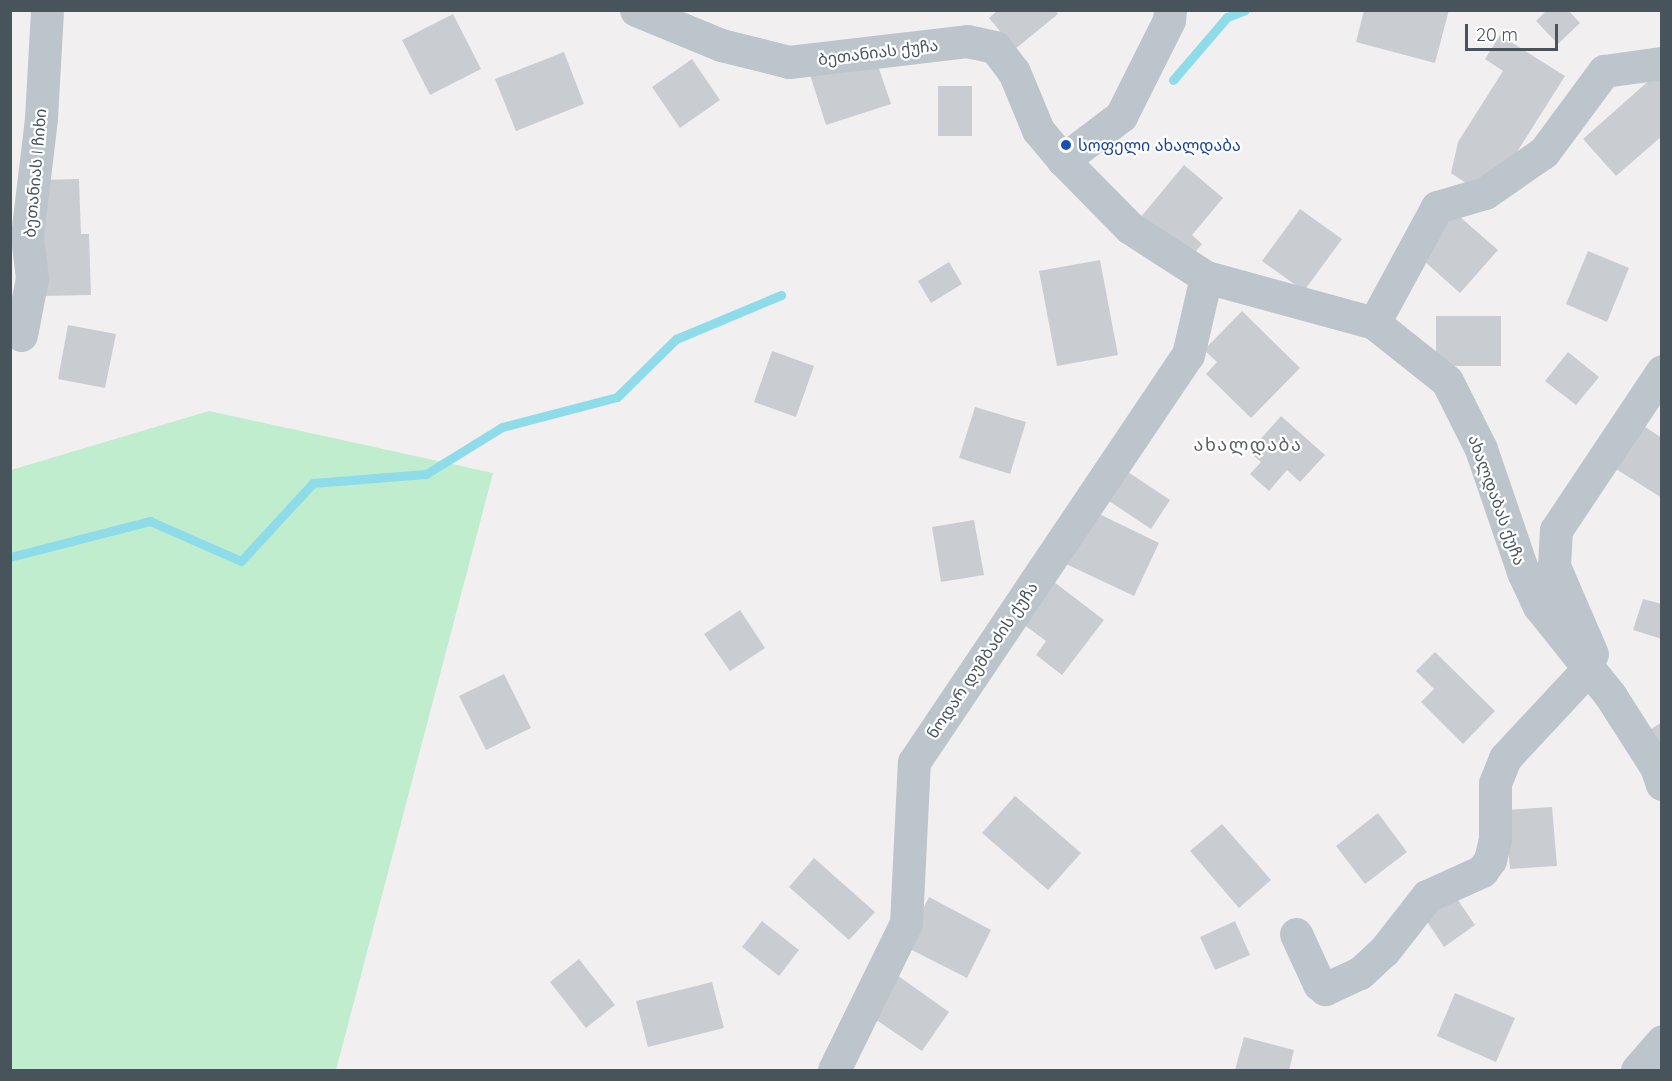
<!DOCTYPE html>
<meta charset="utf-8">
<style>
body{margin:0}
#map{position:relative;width:1672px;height:1081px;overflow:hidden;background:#f2eff0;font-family:Quicksand,"Noto Sans Georgian",sans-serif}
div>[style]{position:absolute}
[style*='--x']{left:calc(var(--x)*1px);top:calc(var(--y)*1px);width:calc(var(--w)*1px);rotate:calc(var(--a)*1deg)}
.green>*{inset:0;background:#c0edce}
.stream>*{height:9px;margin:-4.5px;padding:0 4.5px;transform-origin:4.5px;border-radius:4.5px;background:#8edce9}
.building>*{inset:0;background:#c9cdd2}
.minor>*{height:33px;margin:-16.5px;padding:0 16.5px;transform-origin:16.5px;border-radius:16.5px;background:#bcc5cc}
.dots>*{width:16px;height:16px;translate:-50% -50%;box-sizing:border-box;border:3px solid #fff;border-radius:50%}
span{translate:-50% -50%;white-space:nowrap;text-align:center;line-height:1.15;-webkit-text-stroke:4.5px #fff;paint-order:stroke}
.street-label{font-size:16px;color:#48545c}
.transit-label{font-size:16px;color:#164399}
.left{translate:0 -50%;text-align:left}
.neighbourhood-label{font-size:18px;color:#5c6064;letter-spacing:1.5px}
.frame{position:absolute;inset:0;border:12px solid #48545c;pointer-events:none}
.scale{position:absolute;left:1465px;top:24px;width:93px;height:27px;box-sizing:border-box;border:3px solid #48545c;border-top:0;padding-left:8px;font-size:18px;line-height:21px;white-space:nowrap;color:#48545c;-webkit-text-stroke:4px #fff;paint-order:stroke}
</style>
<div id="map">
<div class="green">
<i style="clip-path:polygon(209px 411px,493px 473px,336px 1070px,11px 1070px,11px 470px)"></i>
</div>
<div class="stream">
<i style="--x:1173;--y:80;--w:83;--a:-49.4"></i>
<i style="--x:1227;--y:17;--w:19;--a:-21"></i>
<i style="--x:10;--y:557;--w:145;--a:-14.4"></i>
<i style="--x:150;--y:521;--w:99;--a:23.7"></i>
<i style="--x:241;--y:561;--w:106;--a:-47.3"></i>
<i style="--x:313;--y:483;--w:113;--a:-4.6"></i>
<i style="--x:426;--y:474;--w:89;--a:-31.7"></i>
<i style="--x:502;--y:427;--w:119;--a:-14.6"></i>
<i style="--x:617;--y:397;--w:83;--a:-44.5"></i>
<i style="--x:676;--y:339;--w:114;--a:-22.7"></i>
</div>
<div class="building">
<i style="clip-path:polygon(998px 10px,1055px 10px,1058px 14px,1015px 49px,989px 18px)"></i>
<i style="clip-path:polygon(1364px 10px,1449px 10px,1435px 63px,1356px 42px)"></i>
<i style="clip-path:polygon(1547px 10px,1568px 10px,1580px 23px,1558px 44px,1536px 21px)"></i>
<i style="clip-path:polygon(453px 14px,481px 69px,430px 95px,402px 40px)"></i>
<i style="clip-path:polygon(1500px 35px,1565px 76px,1505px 171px,1472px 187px,1451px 173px,1458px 142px,1503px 71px,1485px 59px)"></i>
<i style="clip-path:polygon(564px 52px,584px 104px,516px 131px,495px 79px)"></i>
<i style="clip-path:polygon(874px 54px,891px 104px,826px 125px,810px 75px)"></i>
<i style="clip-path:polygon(692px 59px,720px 100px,680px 128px,652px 87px)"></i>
<i style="clip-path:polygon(1662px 69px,1662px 136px,1616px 176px,1583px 139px)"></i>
<i style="clip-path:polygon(938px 86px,972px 86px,972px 136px,938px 136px)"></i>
<i style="clip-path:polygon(1184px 165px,1223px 198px,1192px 235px,1202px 244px,1189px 259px,1140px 218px)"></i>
<i style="clip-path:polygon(79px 179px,81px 234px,89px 234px,91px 295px,41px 296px,37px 180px)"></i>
<i style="clip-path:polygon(1300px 209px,1342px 239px,1304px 291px,1262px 261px)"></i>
<i style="clip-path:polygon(1452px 210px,1498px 250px,1460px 293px,1415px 253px)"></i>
<i style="clip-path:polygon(1588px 251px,1629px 268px,1607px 322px,1566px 304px)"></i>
<i style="clip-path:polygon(1100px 260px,1118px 355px,1057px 366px,1039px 271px)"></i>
<i style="clip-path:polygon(949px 262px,962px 284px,931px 303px,918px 281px)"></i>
<i style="clip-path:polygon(1242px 311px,1300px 368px,1251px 418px,1206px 374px,1217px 362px,1204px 350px)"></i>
<i style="clip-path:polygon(1436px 316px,1501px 316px,1501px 366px,1436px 366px)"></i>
<i style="clip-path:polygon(68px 325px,116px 334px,105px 388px,58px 379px)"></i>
<i style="clip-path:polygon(772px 351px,814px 366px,796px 417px,754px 402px)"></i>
<i style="clip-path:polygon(1568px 352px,1599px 377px,1576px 405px,1545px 381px)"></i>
<i style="clip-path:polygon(975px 407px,1026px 422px,1010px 474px,959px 458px)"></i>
<i style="clip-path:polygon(1281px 416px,1325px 455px,1300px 482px,1287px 470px,1269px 491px,1250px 474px,1261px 462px,1249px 452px)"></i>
<i style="clip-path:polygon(1636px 421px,1662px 438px,1662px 498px,1608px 464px)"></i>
<i style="clip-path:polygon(1119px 466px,1170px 500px,1151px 529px,1100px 495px)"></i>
<i style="clip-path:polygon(1089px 509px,1159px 543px,1134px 596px,1064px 563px)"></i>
<i style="clip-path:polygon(974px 520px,984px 575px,941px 582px,932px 527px)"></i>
<i style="clip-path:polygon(1054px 582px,1104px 620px,1062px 675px,1036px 655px,1046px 641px,1023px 624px)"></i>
<i style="clip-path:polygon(1643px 599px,1662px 604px,1662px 639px,1633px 630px)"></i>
<i style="clip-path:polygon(740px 610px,765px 648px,730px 671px,704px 634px)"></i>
<i style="clip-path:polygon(1435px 652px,1495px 711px,1463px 744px,1421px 702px,1434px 689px,1416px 671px)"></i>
<i style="clip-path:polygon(504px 674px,531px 728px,486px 750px,459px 696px)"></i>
<i style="clip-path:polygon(1662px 722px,1662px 758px,1645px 733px)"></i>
<i style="clip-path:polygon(1015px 796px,1081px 853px,1048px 890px,982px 833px)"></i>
<i style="clip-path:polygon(1552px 807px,1557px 866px,1510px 869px,1505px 810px)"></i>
<i style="clip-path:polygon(1378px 813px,1407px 852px,1365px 884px,1336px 846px)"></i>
<i style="clip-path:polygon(1222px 824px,1271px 880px,1239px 908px,1190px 851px)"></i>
<i style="clip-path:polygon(814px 858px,875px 912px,849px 940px,789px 887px)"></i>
<i style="clip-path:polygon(1451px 890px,1475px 925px,1444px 947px,1420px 911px)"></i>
<i style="clip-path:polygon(929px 897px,991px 930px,967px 978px,904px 946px)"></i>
<i style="clip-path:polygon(762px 921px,799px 950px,779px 976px,742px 947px)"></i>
<i style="clip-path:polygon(1235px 921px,1250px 955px,1215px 970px,1200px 937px)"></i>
<i style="clip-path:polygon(579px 959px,615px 1005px,586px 1028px,550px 982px)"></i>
<i style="clip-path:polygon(897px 975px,949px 1012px,922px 1051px,869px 1015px)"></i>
<i style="clip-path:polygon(712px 982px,724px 1028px,648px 1047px,636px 1001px)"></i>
<i style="clip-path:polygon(1455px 993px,1515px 1018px,1496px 1062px,1437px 1036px)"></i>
<i style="clip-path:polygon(1244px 1037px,1294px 1050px,1289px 1070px,1235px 1070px)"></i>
</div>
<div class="minor">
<i style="--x:636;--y:10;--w:92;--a:22.4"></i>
<i style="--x:721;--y:45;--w:70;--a:14"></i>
<i style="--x:789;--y:62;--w:179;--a:-6.7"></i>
<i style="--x:967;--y:41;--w:29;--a:12"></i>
<i style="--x:995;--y:47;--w:31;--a:53"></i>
<i style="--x:1014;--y:72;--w:63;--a:67.5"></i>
<i style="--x:1038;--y:130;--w:39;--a:50"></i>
<i style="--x:1063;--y:160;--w:95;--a:45.4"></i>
<i style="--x:1130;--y:228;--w:90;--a:32.8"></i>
<i style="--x:1206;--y:277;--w:174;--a:15.3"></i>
<i style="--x:1374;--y:323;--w:93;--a:38.5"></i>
<i style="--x:1447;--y:381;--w:76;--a:63.4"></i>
<i style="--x:1481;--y:449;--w:130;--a:71.1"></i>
<i style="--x:1523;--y:572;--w:38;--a:65"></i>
<i style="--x:1539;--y:606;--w:114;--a:51.4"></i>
<i style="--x:1610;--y:695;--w:85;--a:57.4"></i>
<i style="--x:1656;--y:767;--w:18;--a:71"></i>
<i style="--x:1063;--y:160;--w:73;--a:-37.2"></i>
<i style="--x:1121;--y:116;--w:107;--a:-63.4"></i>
<i style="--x:1169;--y:20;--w:10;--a:-84"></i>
<i style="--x:1374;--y:323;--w:132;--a:-61.5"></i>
<i style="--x:1437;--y:207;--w:50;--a:-16.3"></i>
<i style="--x:1485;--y:193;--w:72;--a:-34.8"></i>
<i style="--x:1544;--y:152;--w:101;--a:-53.5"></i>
<i style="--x:1604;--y:71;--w:59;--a:-7.9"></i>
<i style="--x:21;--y:335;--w:58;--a:-79.1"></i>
<i style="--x:32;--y:278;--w:42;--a:-96.8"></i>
<i style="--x:27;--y:236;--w:119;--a:-83.2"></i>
<i style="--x:41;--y:118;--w:108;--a:-86.8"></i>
<i style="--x:1592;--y:654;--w:96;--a:-113.4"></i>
<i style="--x:1554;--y:566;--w:36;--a:-87"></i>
<i style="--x:1556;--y:530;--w:191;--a:-56.3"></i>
<i style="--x:1296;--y:934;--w:55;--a:65.3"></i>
<i style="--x:1319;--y:984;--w:8;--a:40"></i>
<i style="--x:1325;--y:989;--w:38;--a:-25"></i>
<i style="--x:1360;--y:973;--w:33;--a:-43"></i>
<i style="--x:1384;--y:951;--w:70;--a:-52"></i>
<i style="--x:1427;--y:896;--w:60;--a:-24.4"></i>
<i style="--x:1482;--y:871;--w:14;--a:-54"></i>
<i style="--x:1490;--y:860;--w:23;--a:-77"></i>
<i style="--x:1495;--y:838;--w:55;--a:-90"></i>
<i style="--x:1495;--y:783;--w:27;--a:-68"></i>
<i style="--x:1505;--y:758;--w:123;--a:-47"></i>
<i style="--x:834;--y:1070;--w:164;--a:-63.9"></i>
<i style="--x:906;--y:923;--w:161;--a:-87.2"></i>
<i style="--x:914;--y:762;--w:491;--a:-56.1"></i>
<i style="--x:1188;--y:355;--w:80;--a:-77"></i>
<i style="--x:1637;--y:1070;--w:38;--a:-49"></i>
</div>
<div class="dots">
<i style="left:1066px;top:145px;background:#1a4fb4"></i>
</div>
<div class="street-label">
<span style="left:878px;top:52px;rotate:-7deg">ბეთანიას ქუჩა</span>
<span style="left:35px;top:173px;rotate:-85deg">ბეთანიას I ჩიხი</span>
<span style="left:1497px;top:500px;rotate:70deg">ახალდაბას ქუჩა</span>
<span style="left:982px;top:660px;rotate:-56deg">ნოდარ დუმბაძის ქუჩა</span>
</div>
<div class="transit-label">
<span class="left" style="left:1078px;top:145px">სოფელი ახალდაბა</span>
</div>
<div class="neighbourhood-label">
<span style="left:1248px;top:445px">ახალდაბა</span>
</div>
<div class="frame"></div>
<div class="scale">20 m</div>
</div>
